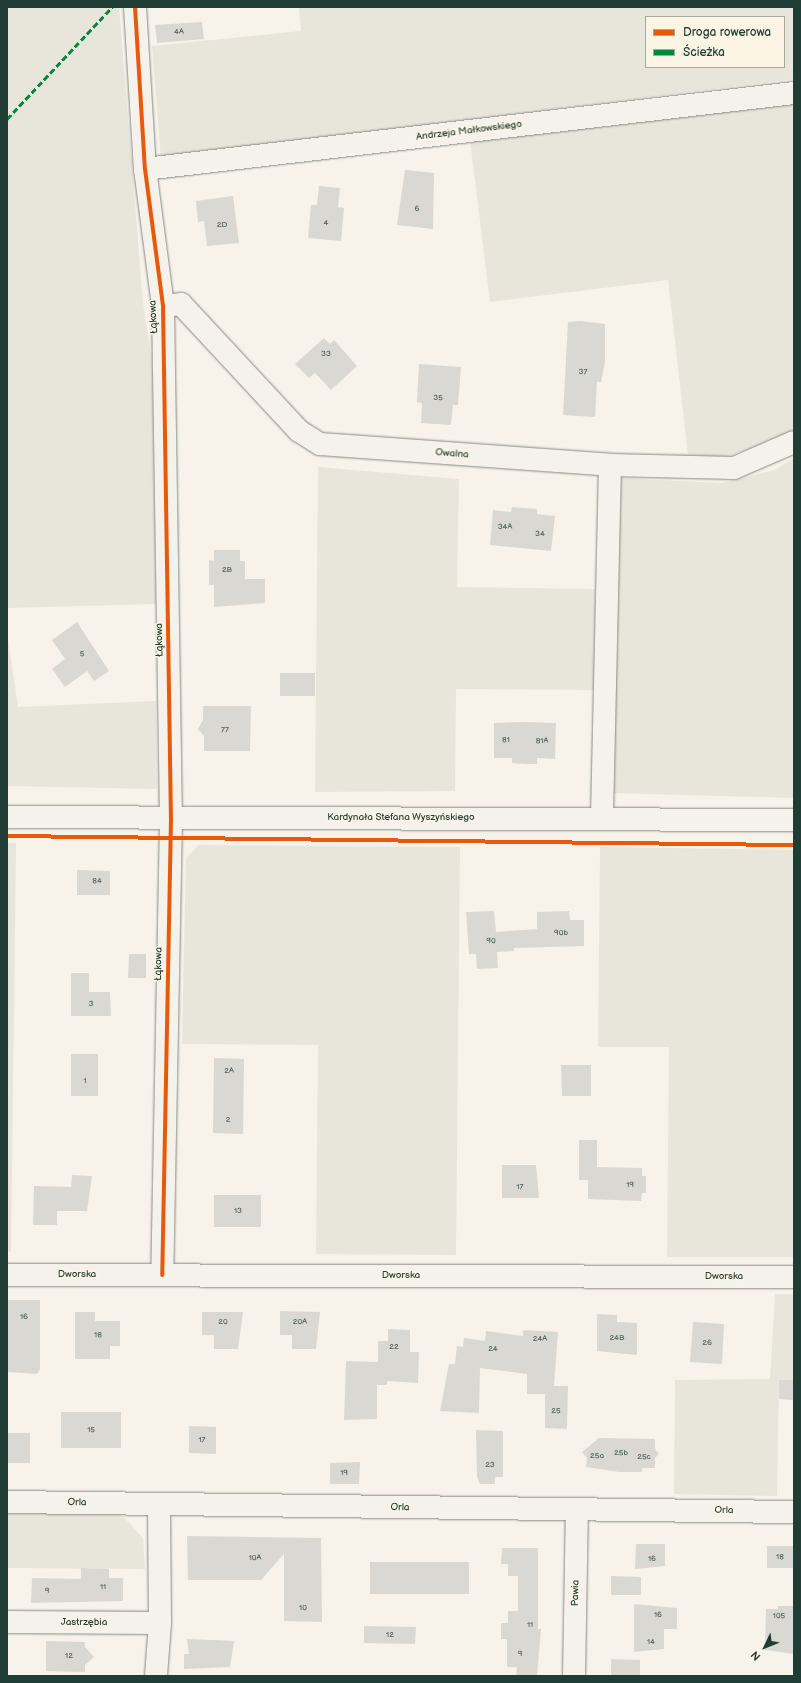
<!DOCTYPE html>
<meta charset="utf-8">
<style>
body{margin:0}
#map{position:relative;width:801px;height:1683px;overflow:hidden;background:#f7f3ea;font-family:"Balsamiq Sans",sans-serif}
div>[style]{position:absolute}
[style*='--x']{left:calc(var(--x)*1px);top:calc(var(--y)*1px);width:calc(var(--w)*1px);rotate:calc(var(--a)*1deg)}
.green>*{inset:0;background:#e8e5da}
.building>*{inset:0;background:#dad8d2}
.roads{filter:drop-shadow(0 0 1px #868984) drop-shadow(0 0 1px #868984)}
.minor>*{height:22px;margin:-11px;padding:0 11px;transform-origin:11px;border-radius:11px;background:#f5f2ec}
.major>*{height:22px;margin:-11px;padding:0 11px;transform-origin:11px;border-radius:11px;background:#f5f2ec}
.quiet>*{height:3px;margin-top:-1.5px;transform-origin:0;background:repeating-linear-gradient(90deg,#00873e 0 6px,transparent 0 9px)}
.cycleway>*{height:4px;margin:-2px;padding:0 2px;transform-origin:2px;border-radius:2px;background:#e8590c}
span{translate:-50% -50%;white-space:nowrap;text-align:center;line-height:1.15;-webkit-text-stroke:3px #fcf5e5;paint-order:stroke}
.number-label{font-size:8px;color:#4e645c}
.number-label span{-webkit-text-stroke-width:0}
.street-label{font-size:10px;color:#1f3d34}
.frame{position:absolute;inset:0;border:8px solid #1f3d34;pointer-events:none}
.legend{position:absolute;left:645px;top:16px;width:140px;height:52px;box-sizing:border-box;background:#fcf5e5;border:1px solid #a4ab9e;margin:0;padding:5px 7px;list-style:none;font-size:12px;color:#1f3d34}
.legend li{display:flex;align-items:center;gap:8px;height:20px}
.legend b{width:20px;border:1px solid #a4ab9e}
.north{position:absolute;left:745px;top:1627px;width:40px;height:40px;-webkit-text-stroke:3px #fcf5e5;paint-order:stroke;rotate:227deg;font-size:11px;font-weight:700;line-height:16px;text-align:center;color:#1f3d34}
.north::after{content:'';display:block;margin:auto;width:14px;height:18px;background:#1f3d34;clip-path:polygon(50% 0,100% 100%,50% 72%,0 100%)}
</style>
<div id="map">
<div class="green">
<i style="clip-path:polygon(7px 7px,119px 7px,143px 302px,154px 378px,156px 604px,7px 608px)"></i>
<i style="clip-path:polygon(evenodd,299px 7px,794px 7px,794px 79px,161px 158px,152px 46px,301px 31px,299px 7px,646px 17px,784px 17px,784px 67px,646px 67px,646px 17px)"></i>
<i style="clip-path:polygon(794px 103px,794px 432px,722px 458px,688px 455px,668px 280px,490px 302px,470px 140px)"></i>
<i style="clip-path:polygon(794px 458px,794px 798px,612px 793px,618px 478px,721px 483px,774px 470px)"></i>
<i style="clip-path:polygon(318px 467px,459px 479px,457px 587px,595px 589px,595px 690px,456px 689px,455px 791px,315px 792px)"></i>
<i style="clip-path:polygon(7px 632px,18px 707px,156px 701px,157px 789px,7px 786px)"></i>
<i style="clip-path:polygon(7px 843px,16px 843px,11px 1252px,7px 1251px)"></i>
<i style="clip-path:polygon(199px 845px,460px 847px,456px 1255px,316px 1254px,318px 1045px,182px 1044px,186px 858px)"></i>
<i style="clip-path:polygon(600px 847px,794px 850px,794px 1257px,667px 1257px,669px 1047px,598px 1047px)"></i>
<i style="clip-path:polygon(775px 1294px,794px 1294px,794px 1380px,779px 1380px,777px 1496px,674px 1494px,675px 1380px,770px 1379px)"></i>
<i style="clip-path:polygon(7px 1511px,120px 1513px,143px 1538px,145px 1569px,7px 1568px)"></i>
</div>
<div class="building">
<i style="clip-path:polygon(202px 22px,204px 39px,157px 43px,155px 25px)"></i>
<i style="clip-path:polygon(405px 170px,434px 173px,433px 229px,397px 225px)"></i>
<i style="clip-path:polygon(319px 186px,340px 188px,338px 207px,344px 208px,341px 241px,308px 238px,311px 205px,317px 205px)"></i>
<i style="clip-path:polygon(233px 196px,239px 243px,207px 246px,204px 221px,198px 222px,196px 201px)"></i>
<i style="clip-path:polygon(581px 321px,605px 324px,605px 363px,601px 382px,597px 382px,595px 417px,563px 415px,568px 322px)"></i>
<i style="clip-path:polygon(324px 338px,330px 344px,334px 340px,357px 366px,331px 390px,315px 373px,309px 378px,295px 364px)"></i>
<i style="clip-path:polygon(419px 364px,461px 367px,458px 405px,453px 405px,451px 425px,421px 423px,422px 403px,417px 402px)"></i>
<i style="clip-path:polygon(512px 507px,537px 509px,537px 514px,555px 516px,551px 551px,490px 545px,493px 510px,511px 512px)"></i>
<i style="clip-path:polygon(214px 550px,240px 550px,240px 561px,245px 561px,245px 579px,265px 579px,265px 603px,214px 607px,214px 585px,209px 585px,209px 560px,214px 561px)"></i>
<i style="clip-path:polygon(77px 622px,109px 671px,94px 681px,87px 671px,65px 687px,52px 669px,65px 659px,52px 640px)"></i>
<i style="clip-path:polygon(280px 673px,315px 673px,315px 696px,280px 696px)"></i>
<i style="clip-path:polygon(203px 706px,251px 706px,250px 751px,204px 751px,204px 736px,198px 729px,203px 720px)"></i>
<i style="clip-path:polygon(524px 722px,556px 723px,555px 759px,537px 758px,537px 764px,524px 764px,512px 763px,512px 758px,494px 758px,494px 723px)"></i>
<i style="clip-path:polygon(77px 870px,110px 871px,110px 895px,77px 895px)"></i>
<i style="clip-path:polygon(494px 911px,496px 932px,537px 929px,537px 912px,569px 911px,570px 920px,584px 920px,584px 946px,514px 948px,514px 951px,497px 952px,498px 968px,477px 969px,476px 954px,469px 954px,466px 912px)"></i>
<i style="clip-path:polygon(129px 954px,146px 954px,146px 978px,128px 978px)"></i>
<i style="clip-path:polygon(71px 973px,89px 973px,89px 992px,110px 992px,111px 1016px,71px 1016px)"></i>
<i style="clip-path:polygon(71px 1054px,98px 1054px,98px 1096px,71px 1096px)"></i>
<i style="clip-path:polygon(214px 1058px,244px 1059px,243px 1134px,213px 1133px)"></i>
<i style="clip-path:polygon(561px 1065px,591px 1065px,591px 1096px,562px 1096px)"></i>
<i style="clip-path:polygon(579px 1140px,597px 1140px,597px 1167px,642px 1168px,642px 1176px,646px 1176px,646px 1193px,642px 1193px,641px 1201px,588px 1199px,588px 1180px,579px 1180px)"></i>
<i style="clip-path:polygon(502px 1165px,536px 1165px,539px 1198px,502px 1198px)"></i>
<i style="clip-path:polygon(72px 1175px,92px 1176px,87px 1211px,57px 1211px,57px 1225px,33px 1225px,34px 1186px,71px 1187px)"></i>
<i style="clip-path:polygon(214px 1195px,261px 1195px,261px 1227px,214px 1227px)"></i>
<i style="clip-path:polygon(8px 1300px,40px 1300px,40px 1369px,37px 1374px,8px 1372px)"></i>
<i style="clip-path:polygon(280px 1311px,320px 1312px,316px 1349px,292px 1349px,292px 1335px,280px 1335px)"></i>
<i style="clip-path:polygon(75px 1312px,95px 1312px,95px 1321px,120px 1321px,120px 1346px,110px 1346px,110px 1359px,75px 1359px)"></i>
<i style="clip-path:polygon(202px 1312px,243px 1312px,238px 1349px,214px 1349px,214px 1335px,202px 1335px)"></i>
<i style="clip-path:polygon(597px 1314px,617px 1315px,617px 1322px,637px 1323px,637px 1355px,597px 1351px)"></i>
<i style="clip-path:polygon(693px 1322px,724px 1324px,722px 1364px,690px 1362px)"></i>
<i style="clip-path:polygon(388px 1329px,410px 1330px,410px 1352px,419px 1352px,418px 1383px,387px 1381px,387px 1385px,377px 1385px,377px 1419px,344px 1420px,346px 1361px,378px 1362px,378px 1341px,388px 1341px)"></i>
<i style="clip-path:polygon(523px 1330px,558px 1332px,554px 1386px,568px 1386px,567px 1429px,545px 1428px,545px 1394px,527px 1394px,527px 1374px,480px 1368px,479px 1413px,440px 1411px,449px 1364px,455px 1364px,457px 1346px,463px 1347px,464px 1338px,485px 1341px,486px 1331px,523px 1336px)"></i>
<i style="clip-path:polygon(779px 1380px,794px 1380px,794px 1400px,779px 1399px)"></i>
<i style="clip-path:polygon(61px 1412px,121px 1412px,121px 1448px,61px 1448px)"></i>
<i style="clip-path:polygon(189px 1426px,216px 1427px,216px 1454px,189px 1453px)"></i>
<i style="clip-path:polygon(476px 1430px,503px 1431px,503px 1477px,495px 1477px,495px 1484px,480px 1484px,477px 1477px)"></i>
<i style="clip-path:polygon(7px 1433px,30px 1433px,30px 1463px,7px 1463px)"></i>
<i style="clip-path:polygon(599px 1438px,655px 1439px,655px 1449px,659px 1454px,655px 1458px,655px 1468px,642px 1468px,642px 1472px,619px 1472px,586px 1467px,587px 1458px,582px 1452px)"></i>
<i style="clip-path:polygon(360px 1462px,359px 1484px,330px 1484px,330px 1463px)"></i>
<i style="clip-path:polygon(187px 1536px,321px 1538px,322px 1622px,284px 1621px,284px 1554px,261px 1580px,188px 1580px)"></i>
<i style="clip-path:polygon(636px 1544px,665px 1544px,665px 1566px,635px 1569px)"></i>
<i style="clip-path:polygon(767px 1546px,794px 1546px,794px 1568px,767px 1568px)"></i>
<i style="clip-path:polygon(502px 1548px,538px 1548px,538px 1629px,541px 1629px,537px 1676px,516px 1676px,517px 1667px,507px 1667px,507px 1639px,501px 1639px,501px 1623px,508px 1623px,508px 1611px,518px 1611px,518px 1576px,508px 1576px,508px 1564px,501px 1564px)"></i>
<i style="clip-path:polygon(370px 1562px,469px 1562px,469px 1594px,370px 1594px)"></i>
<i style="clip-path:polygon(81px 1568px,109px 1569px,109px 1578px,123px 1578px,123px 1601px,31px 1603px,32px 1578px,81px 1579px)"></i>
<i style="clip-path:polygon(611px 1576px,641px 1577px,641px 1595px,611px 1595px)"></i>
<i style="clip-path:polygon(634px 1604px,677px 1608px,677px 1629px,664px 1629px,664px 1649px,634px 1652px)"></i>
<i style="clip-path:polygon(778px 1606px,794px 1606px,794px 1654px,765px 1650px,766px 1609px,778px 1609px)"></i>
<i style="clip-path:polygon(364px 1626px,416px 1627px,415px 1644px,364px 1643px)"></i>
<i style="clip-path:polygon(187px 1639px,234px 1641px,230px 1667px,184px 1669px,184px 1654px,189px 1654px)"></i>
<i style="clip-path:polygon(46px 1641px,85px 1642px,85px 1647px,94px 1657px,85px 1665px,85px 1672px,46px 1671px)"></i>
<i style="clip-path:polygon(611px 1659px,640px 1660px,640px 1676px,611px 1676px)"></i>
</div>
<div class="roads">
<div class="minor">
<i style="--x:135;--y:7;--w:162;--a:86.5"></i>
<i style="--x:145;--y:169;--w:138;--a:82.5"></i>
<i style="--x:163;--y:306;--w:513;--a:89.11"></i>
<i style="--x:171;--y:819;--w:456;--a:91.1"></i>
<i style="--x:145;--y:169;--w:653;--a:-6.68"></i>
<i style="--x:163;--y:306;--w:18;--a:-6"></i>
<i style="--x:181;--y:304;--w:173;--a:47.1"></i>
<i style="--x:299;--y:431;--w:25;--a:32"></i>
<i style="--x:320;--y:444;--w:291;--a:4.1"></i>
<i style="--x:610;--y:465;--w:124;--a:1.4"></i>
<i style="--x:734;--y:468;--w:65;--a:-23.4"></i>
<i style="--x:602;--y:817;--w:352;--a:-88.7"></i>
<i style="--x:7;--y:1275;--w:787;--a:0.15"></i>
<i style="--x:7;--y:1502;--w:787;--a:0.73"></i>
<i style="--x:7;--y:1622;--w:153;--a:0.4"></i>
<i style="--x:156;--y:1676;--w:53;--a:-85.7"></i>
<i style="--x:160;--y:1623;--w:118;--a:-90.5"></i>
<i style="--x:574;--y:1676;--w:165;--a:-89"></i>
</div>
<div class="major">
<i style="--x:7;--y:817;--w:787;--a:0.22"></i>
</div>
</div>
<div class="quiet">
<i style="--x:7;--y:119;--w:154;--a:-46.8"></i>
</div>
<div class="cycleway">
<i style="--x:135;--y:7;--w:162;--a:86.5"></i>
<i style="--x:145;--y:169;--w:138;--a:82.5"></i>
<i style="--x:163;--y:306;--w:513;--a:89.11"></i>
<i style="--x:171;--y:819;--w:456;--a:91.1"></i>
<i style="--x:7;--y:836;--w:787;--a:0.66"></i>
</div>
<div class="number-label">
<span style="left:179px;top:32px">4A</span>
<span style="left:417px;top:209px">6</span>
<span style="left:326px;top:223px">4</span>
<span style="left:222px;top:225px">2D</span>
<span style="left:326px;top:354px">33</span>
<span style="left:583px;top:372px">37</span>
<span style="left:438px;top:398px">35</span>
<span style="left:505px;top:527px">34A</span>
<span style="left:540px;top:534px">34</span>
<span style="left:227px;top:570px">2B</span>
<span style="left:82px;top:654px">5</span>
<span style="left:225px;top:730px">77</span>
<span style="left:506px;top:740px">81</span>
<span style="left:542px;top:741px">81A</span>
<span style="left:97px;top:881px">84</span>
<span style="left:561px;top:933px">90b</span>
<span style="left:491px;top:941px">90</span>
<span style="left:91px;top:1004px">3</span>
<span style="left:229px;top:1071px">2A</span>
<span style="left:85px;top:1081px">1</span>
<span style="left:228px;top:1120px">2</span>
<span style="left:630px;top:1185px">19</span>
<span style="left:520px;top:1187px">17</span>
<span style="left:238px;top:1211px">13</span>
<span style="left:24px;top:1317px">16</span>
<span style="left:223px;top:1322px">20</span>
<span style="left:300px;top:1322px">20A</span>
<span style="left:98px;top:1335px">18</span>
<span style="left:617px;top:1338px">24B</span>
<span style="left:540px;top:1339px">24A</span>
<span style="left:707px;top:1343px">26</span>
<span style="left:394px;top:1347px">22</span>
<span style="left:493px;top:1349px">24</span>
<span style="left:556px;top:1411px">25</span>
<span style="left:91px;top:1430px">15</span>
<span style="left:202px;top:1440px">17</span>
<span style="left:621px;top:1453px">25b</span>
<span style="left:597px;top:1456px">25a</span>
<span style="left:644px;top:1457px">25c</span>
<span style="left:490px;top:1465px">23</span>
<span style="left:344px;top:1473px">19</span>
<span style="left:780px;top:1557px">18</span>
<span style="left:255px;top:1558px">10A</span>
<span style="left:652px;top:1559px">16</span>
<span style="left:103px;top:1587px">11</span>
<span style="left:47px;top:1591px">9</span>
<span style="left:303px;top:1608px">10</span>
<span style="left:658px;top:1615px">16</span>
<span style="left:779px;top:1616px">105</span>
<span style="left:530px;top:1625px">11</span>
<span style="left:390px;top:1635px">12</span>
<span style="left:651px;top:1642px">14</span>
<span style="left:520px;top:1654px">9</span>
<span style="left:69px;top:1656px">12</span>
</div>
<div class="street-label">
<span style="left:469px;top:131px;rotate:-7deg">Andrzeja Małkowskiego</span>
<span style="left:154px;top:317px;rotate:-93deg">Łąkowa</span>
<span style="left:452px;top:454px;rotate:4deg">Owalna</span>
<span style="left:160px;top:640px;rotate:-91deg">Łąkowa</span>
<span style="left:401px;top:818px">Kardynała Stefana Wyszyńskiego</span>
<span style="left:159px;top:964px;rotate:-89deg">Łąkowa</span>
<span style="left:77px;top:1275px">Dworska</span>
<span style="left:401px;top:1276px">Dworska</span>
<span style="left:724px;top:1277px">Dworska</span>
<span style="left:77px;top:1503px;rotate:1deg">Orla</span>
<span style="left:400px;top:1508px;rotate:1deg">Orla</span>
<span style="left:724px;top:1511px">Orla</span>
<span style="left:576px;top:1593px;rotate:-89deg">Pawia</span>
<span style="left:84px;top:1623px">Jastrzębia</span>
</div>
<div class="frame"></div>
<ul class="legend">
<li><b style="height:5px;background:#e8590c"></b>Droga rowerowa</li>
<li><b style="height:5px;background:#00873e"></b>Ścieżka</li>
</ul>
<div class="north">N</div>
</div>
